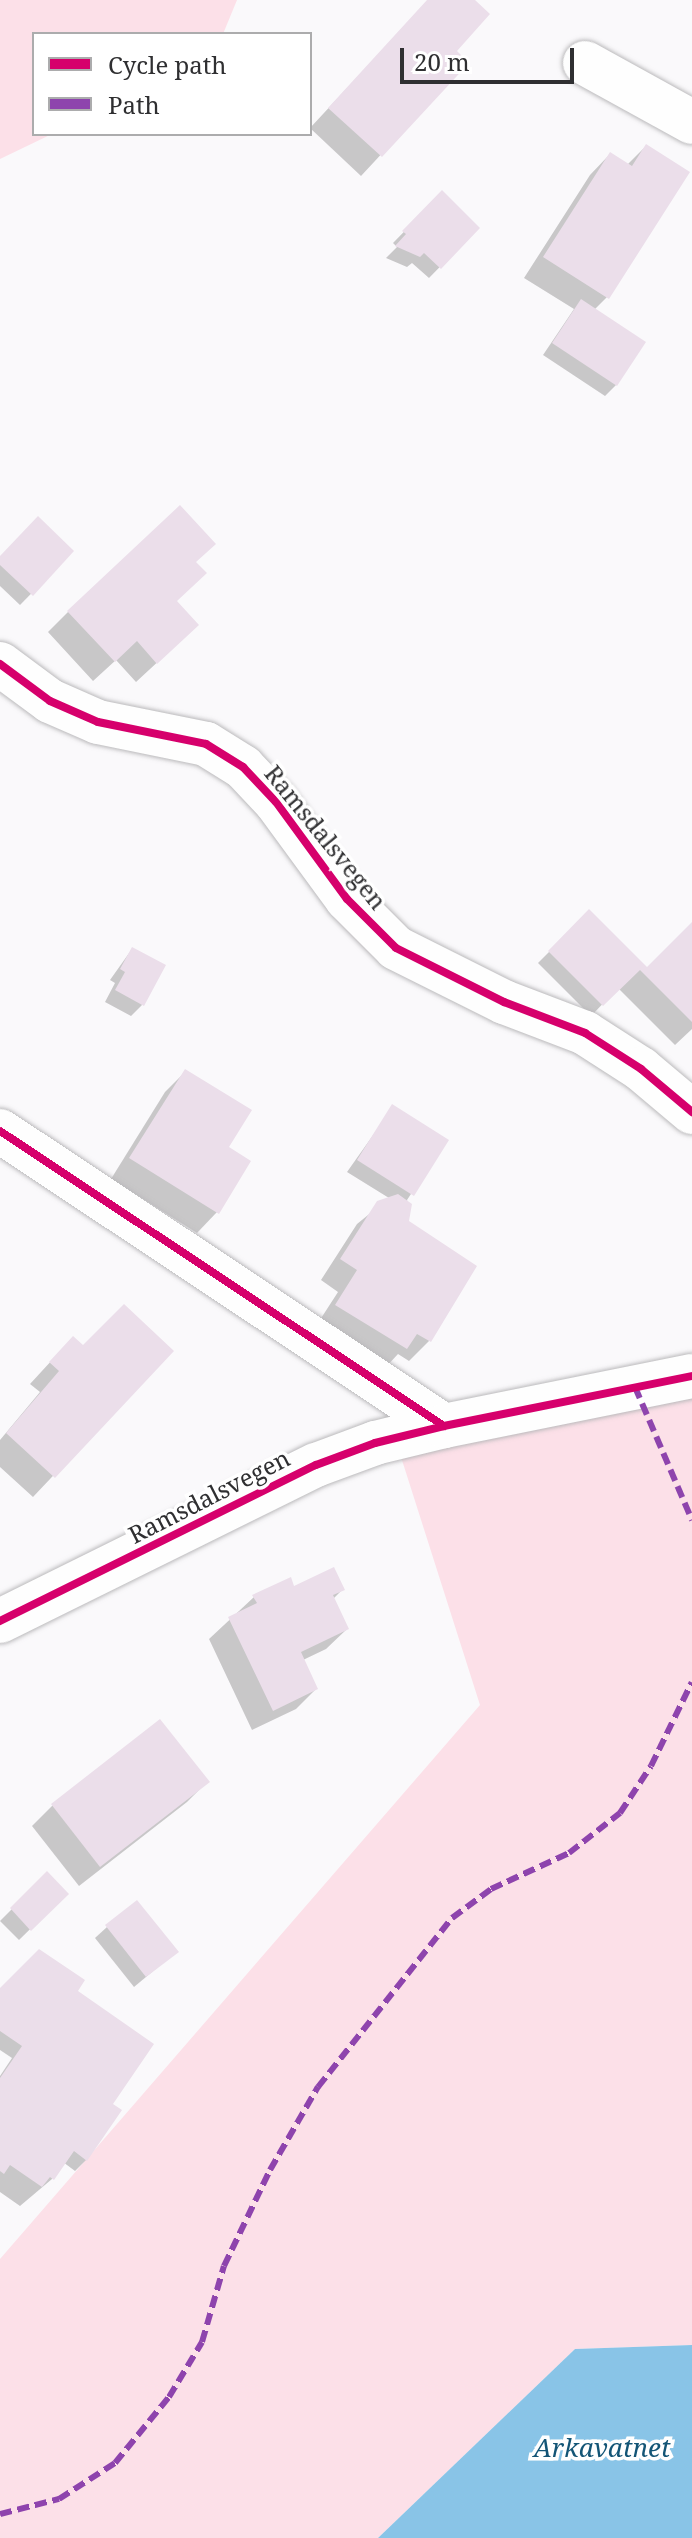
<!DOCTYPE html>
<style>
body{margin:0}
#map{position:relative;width:692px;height:2538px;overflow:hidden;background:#faf9fb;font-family:"Noto Serif",serif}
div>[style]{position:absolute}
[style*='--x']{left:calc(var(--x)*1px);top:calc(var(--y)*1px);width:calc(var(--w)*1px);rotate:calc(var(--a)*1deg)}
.green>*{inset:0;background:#fce0e8}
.water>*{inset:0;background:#89c4e7}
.shadow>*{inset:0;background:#0003}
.building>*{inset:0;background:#ebdeea}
.roads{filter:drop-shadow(0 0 2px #bbbabc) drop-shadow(0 0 2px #bbbabc)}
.minor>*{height:44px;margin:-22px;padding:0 22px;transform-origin:22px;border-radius:22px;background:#fefefe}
.quiet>*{height:6px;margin-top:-3px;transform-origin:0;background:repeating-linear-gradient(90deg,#8e44ad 0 12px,transparent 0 18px)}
.cycleway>*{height:8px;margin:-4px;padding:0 4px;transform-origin:4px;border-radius:4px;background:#d6006c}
span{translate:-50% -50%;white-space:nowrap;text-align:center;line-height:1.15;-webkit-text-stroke:7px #fff;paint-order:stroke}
.street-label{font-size:24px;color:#2f2f31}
.water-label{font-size:26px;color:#135576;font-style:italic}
.legend{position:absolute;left:32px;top:32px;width:280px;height:104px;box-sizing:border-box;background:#fff;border:2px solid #acacad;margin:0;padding:10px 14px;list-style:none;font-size:24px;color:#2f2f31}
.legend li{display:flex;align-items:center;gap:16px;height:40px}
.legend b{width:40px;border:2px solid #acacad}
.scale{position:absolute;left:400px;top:48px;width:174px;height:36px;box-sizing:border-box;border:4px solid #2f2f31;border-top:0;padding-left:10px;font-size:24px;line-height:28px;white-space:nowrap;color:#2f2f31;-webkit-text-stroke:6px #fff;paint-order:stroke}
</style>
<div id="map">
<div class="green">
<i style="clip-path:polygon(0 0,237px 0,223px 34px,34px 34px,34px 134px,52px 134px,0 159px)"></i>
<i style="clip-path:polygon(692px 1377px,692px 2345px,575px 2349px,378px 2538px,0 2538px,0 2259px,480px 1705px,401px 1457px)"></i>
</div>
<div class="water">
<i style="clip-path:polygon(692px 2345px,692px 2538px,378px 2538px,575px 2349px)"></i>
</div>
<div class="shadow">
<i style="clip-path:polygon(429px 0,472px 0,454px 51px,466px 63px,361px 176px,310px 128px)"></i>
<i style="clip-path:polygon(646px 146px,607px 297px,594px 310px,616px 385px,605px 396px,543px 355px,574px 309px,524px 278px,590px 175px,610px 154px,627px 165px)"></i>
<i style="clip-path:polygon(442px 193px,478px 228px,429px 278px,412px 263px,407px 267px,386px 258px,397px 247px,393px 243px)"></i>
<i style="clip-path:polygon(72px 552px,20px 605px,0 586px,0 558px)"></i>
<i style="clip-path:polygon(194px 563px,175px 602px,176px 645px,136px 682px,116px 660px,93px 681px,48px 632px,68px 612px)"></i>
<i style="clip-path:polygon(589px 912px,647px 970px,692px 926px,692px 1029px,675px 1045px,618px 988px,591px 1016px,538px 963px)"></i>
<i style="clip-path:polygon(132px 949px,142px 1005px,131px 1016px,105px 1002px,115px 983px,110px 980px)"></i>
<i style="clip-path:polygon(185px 1072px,226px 1147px,217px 1212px,197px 1233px,111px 1179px,165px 1092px)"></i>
<i style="clip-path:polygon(393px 1107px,446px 1141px,407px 1200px,410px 1210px,407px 1222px,429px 1341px,409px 1361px,398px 1354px,385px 1368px,316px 1326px,338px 1292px,321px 1280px,357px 1224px,389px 1198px,347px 1172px)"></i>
<i style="clip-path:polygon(83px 1348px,171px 1351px,33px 1497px,0 1467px,0 1440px,40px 1392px,30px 1384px,53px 1359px)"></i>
<i style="clip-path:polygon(343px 1589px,333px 1599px,347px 1629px,326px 1649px,303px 1660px,316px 1689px,296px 1709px,252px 1730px,209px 1639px,254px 1597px)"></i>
<i style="clip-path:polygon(160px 1721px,207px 1782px,187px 1802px,79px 1886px,32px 1826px,52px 1806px)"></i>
<i style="clip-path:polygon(47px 1874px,66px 1894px,19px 1940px,0 1921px)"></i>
<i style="clip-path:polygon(107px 1927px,176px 1952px,134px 1987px,95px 1938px)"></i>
<i style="clip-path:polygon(0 1991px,75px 1991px,86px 2160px,75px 2171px,63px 2162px,52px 2179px,20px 2206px,0 2192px,0 2076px,12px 2058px,0 2050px)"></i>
</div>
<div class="building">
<i style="clip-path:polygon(427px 0,475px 0,490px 14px,457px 51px,469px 63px,382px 157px,328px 108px)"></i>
<i style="clip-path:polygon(646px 144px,690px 172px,609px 299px,543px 257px,610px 152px,632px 166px)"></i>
<i style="clip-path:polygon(442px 190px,480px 228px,441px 269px,424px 253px,420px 257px,395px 246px,406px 234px,402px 231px)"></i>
<i style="clip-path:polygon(581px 299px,646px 342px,617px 386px,552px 343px)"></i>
<i style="clip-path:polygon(180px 505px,216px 544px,196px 562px,207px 573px,177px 601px,199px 625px,157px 664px,137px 641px,115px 662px,67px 611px)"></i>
<i style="clip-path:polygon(38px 516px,74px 551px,33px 596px,0 565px,0 556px)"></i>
<i style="clip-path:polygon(589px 909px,647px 967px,692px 922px,692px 1022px,640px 970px,603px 1006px,548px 951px)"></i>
<i style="clip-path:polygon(132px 947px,166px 965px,144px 1006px,115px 990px,125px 972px,120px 969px)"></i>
<i style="clip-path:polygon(185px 1069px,252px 1110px,229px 1147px,251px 1161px,219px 1214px,129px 1158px)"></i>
<i style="clip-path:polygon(392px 1104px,449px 1140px,414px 1196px,357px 1160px)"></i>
<i style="clip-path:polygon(398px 1194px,412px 1204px,409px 1221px,477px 1266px,431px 1342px,417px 1334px,407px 1349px,335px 1305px,357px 1270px,340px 1259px,377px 1201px)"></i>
<i style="clip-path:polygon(124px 1304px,174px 1351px,55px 1478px,6px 1433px,59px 1371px,49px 1362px,73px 1336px,83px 1345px)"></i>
<i style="clip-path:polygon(334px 1567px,345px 1590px,333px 1595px,349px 1629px,301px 1652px,318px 1689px,273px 1711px,228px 1617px,257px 1603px,252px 1595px,291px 1577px,294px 1586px)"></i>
<i style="clip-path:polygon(160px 1719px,210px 1782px,100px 1867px,51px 1804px)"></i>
<i style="clip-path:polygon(47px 1871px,69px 1894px,31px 1931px,10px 1908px)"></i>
<i style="clip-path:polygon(137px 1900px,179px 1952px,146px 1977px,105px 1925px)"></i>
<i style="clip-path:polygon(39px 1949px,85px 1980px,78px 1991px,154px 2044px,113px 2104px,122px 2110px,87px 2161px,74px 2151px,54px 2180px,50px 2177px,42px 2187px,10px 2165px,4px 2174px,0 2171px,0 2078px,22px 2046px,0 2031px,0 1988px)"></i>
</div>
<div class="roads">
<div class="minor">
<i style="--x:585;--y:63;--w:122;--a:28.9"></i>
<i style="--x:0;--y:664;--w:62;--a:36.5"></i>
<i style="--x:50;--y:701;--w:52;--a:23.6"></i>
<i style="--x:98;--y:722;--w:110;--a:11.5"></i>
<i style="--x:206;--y:744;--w:44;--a:31.9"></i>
<i style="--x:243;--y:767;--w:48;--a:46.7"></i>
<i style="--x:276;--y:802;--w:120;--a:53.8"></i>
<i style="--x:347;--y:899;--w:69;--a:45"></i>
<i style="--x:396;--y:948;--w:121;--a:26.6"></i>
<i style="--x:504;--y:1002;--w:87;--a:20.9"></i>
<i style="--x:585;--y:1033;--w:67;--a:32.7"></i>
<i style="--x:641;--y:1069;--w:67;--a:40.1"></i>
<i style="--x:0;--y:1131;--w:533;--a:33.6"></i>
<i style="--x:0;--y:1621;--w:352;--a:-26.3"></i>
<i style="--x:316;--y:1465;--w:63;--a:-20.4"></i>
<i style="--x:375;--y:1443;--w:71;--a:-13.8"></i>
<i style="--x:444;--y:1426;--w:253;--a:-11.4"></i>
</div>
</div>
<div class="quiet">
<i style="--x:635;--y:1387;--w:145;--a:66.8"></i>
<i style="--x:0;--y:2514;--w:61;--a:-14.3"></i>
<i style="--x:59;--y:2499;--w:67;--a:-32.7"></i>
<i style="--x:115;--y:2463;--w:85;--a:-50.7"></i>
<i style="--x:169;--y:2397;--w:64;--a:-59"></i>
<i style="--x:202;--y:2342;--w:79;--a:-73.9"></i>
<i style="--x:224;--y:2266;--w:106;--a:-64.4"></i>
<i style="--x:270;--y:2170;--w:96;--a:-60"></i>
<i style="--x:318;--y:2087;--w:216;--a:-51.6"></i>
<i style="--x:452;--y:1918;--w:49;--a:-36.6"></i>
<i style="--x:491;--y:1889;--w:86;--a:-24.8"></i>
<i style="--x:569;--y:1853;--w:65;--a:-38.1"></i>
<i style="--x:620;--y:1813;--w:56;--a:-56.6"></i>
<i style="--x:651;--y:1766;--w:93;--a:-64"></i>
</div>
<div class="cycleway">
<i style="--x:0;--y:664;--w:62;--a:36.5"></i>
<i style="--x:50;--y:701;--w:52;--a:23.6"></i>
<i style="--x:98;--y:722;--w:110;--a:11.5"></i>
<i style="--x:206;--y:744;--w:44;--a:31.9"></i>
<i style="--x:243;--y:767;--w:48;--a:46.7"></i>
<i style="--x:276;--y:802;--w:120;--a:53.8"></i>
<i style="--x:347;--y:899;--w:69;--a:45"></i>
<i style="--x:396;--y:948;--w:121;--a:26.6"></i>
<i style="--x:504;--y:1002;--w:87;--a:20.9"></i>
<i style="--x:585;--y:1033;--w:67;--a:32.7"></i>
<i style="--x:641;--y:1069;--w:67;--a:40.1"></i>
<i style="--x:0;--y:1131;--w:533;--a:33.6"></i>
<i style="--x:0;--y:1621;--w:352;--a:-26.3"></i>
<i style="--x:316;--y:1465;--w:63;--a:-20.4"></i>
<i style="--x:375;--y:1443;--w:71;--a:-13.8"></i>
<i style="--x:444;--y:1426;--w:253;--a:-11.4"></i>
</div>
<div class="street-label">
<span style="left:326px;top:837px;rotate:51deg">Ramsdalsvegen</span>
<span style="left:209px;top:1496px;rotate:-27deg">Ramsdalsvegen</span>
</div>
<div class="water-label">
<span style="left:602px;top:2448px">Arkavatnet</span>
</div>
<ul class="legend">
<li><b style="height:10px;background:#d6006c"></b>Cycle path</li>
<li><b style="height:10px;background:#8e44ad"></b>Path</li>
</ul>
<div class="scale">20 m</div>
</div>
